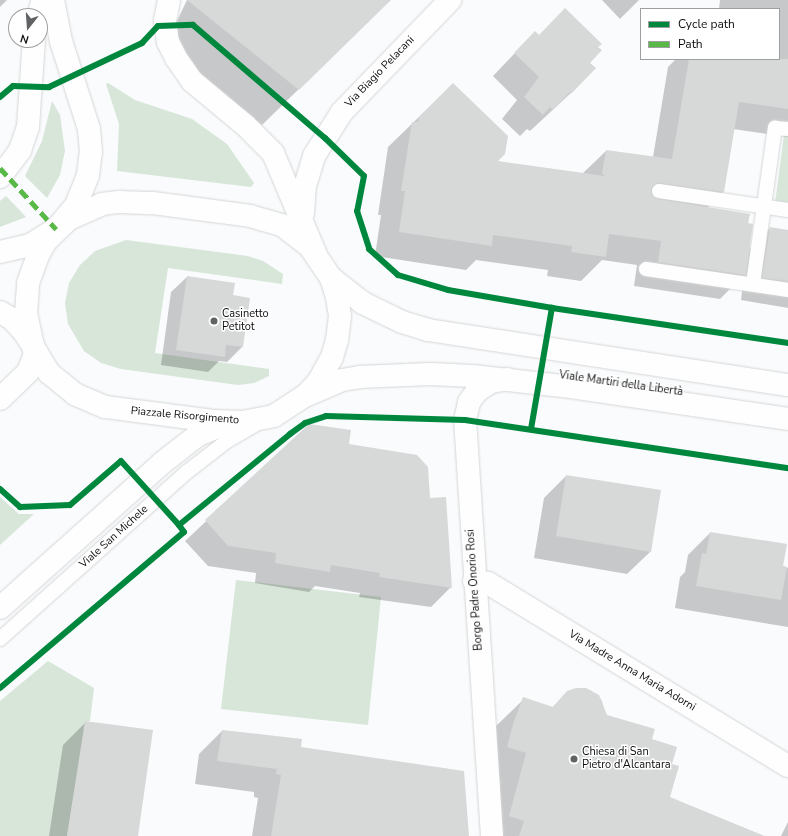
<!DOCTYPE html>
<meta charset="utf-8">
<style>
body{margin:0}
#map{position:relative;width:788px;height:836px;overflow:hidden;background:#f9fbfc;font-family:"Nunito Sans",sans-serif}
div>[style]{position:absolute}
[style*='--x']{left:calc(var(--x)*1px);top:calc(var(--y)*1px);width:calc(var(--w)*1px);rotate:calc(var(--a)*1deg)}
.green>*{inset:0;background:#d7e6d9}
.shadow>*{inset:0;background:#0003}
.building>*{inset:0;background:#d7d8d8}
.roads{filter:drop-shadow(0 0 1px #d5d6d7) drop-shadow(0 0 1px #d5d6d7)}
.service>*{height:14px;margin:-7px;padding:0 7px;transform-origin:7px;border-radius:7px;background:#fefeff}
.minor>*{height:22px;margin:-11px;padding:0 11px;transform-origin:11px;border-radius:11px;background:#fefeff}
.secondary>*{height:22px;margin:-11px;padding:0 11px;transform-origin:11px;border-radius:11px;background:#fefeff}
.quiet>*{height:5px;margin-top:-2.5px;transform-origin:0;background:repeating-linear-gradient(90deg,#58b947 0 10px,transparent 0 15px)}
.cycleway>*{height:6px;margin:-3px;padding:0 3px;transform-origin:3px;border-radius:3px;background:#00873e}
.dots>*{width:11px;height:11px;translate:-50% -50%;box-sizing:border-box;border:2px solid #fff;border-radius:50%}
span{translate:-50% -50%;white-space:nowrap;text-align:center;line-height:1.15;-webkit-text-stroke:3px #fff;paint-order:stroke}
.street-label{font-size:11px;color:#0e0f10}
.poi-label{font-size:11px;color:#0e0f10}
.left{translate:0 -50%;text-align:left}
.legend{position:absolute;left:640px;top:8px;width:140px;height:52px;box-sizing:border-box;background:#fff;border:1px solid #9f9f9f;margin:0;padding:5px 7px;list-style:none;font-size:12px;color:#0e0f10}
.legend li{display:flex;align-items:center;gap:8px;height:20px}
.legend b{width:20px;border:1px solid #9f9f9f}
.north{position:absolute;left:8px;top:8px;width:40px;height:40px;box-sizing:border-box;background:#fff;border:1px solid #9f9f9f;border-radius:50%;rotate:197deg;font-size:11px;font-weight:700;line-height:16px;text-align:center;color:#0e0f10}
.north::after{content:'';display:block;margin:auto;width:14px;height:18px;background:#606263;clip-path:polygon(50% 0,100% 100%,50% 72%,0 100%)}
</style>
<div id="map">
<div class="green">
<i style="clip-path:polygon(108px 83px,135px 100px,192px 119px,227px 144px,254px 183px,251px 187px,117px 171px,119px 124px,106px 84px)"></i>
<i style="clip-path:polygon(52px 101px,60px 115px,65px 151px,60px 175px,47px 198px,25px 176px,42px 141px)"></i>
<i style="clip-path:polygon(784px 135px,788px 135px,788px 205px,775px 203px)"></i>
<i style="clip-path:polygon(6px 196px,26px 217px,0 227px,0 201px)"></i>
<i style="clip-path:polygon(126px 240px,248px 256px,263px 261px,283px 274px,282px 284px,168px 268px,155px 353px,269px 369px,269px 376px,254px 383px,238px 385px,121px 369px,101px 363px,84px 351px,68px 324px,65px 303px,69px 283px,80px 265px,95px 251px)"></i>
<i style="clip-path:polygon(0 497px,19px 514px,34px 514px,0 545px)"></i>
<i style="clip-path:polygon(236px 580px,381px 597px,368px 725px,221px 709px)"></i>
<i style="clip-path:polygon(48px 661px,94px 688px,90px 721px,86px 721px,67px 836px,0 836px,0 701px)"></i>
</div>
<div class="shadow">
<i style="clip-path:polygon(0 0,7px 0,0 7px)"></i>
<i style="clip-path:polygon(187px 0,390px 0,262px 125px,165px 46px)"></i>
<i style="clip-path:polygon(602px 0,639px 0,620px 19px)"></i>
<i style="clip-path:polygon(720px 0,788px 0,788px 137px,733px 129px,723px 192px,707px 208px,747px 224px,748px 250px,770px 228px,788px 231px,788px 308px,741px 300px,744px 275px,720px 299px,634px 286px,637px 265px,602px 260px,581px 281px,547px 276px,548px 270px,476px 260px,466px 270px,375px 256px,381px 215px,378px 215px,388px 147px,453px 84px,496px 162px,582px 174px,606px 151px,653px 157px,668px 67px,676px 59px,779px 59px,779px 9px,719px 9px)"></i>
<i style="clip-path:polygon(535px 32px,539px 36px,597px 47px,572px 92px,530px 131px,527px 129px,520px 136px,502px 119px,517px 100px,493px 76px)"></i>
<i style="clip-path:polygon(187px 277px,242px 347px,227px 362px,219px 361px,208px 372px,161px 365px,171px 292px)"></i>
<i style="clip-path:polygon(309px 425px,348px 445px,429px 500px,451px 587px,431px 607px,359px 597px,360px 593px,315px 586px,309px 592px,255px 583px,256px 573px,208px 566px,185px 541px)"></i>
<i style="clip-path:polygon(566px 476px,650px 552px,627px 574px,534px 558px,544px 498px)"></i>
<i style="clip-path:polygon(710px 533px,788px 568px,788px 627px,675px 608px,680px 577px,685px 572px,688px 555px)"></i>
<i style="clip-path:polygon(590px 690px,601px 699px,606px 715px,651px 740px,671px 764px,668px 797px,764px 836px,484px 836px,500px 780px,480px 774px,496px 726px,524px 699px,552px 708px,567px 692px)"></i>
<i style="clip-path:polygon(86px 722px,137px 836px,49px 836px,63px 745px)"></i>
<i style="clip-path:polygon(222px 731px,300px 748px,467px 836px,252px 836px,258px 798px,254px 797px,254px 792px,195px 784px,199px 754px)"></i>
<i style="clip-path:polygon(788px 822px,788px 836px,781px 836px)"></i>
</div>
<div class="building">
<i style="clip-path:polygon(187px 0,391px 0,299px 90px)"></i>
<i style="clip-path:polygon(565px 8px,602px 44px,598px 47px,602px 50px,590px 63px,596px 68px,572px 93px,571px 91px,553px 110px,550px 107px,543px 115px,524px 97px,539px 77px,514px 53px,535px 31px,539px 35px)"></i>
<i style="clip-path:polygon(689px 59px,788px 59px,788px 109px,739px 102px,724px 192px,660px 183px,656px 183px,651px 189px,651px 194px,658px 199px,750px 214px,748px 223px,753px 224px,746px 275px,658px 262px,661px 241px,609px 234px,606px 257px,571px 252px,572px 246px,493px 235px,492px 246px,399px 232px,405px 191px,401px 191px,412px 122px,418px 122px,419px 117px,453px 83px,508px 136px,505px 154px,498px 161px,605px 176px,602px 173px,606px 150px,672px 159px)"></i>
<i style="clip-path:polygon(770px 227px,788px 230px,788px 281px,762px 278px)"></i>
<i style="clip-path:polygon(187px 276px,235px 283px,233px 295px,250px 298px,243px 347px,226px 345px,225px 357px,176px 350px)"></i>
<i style="clip-path:polygon(309px 424px,351px 430px,349px 444px,417px 455px,428px 467px,430px 498px,446px 497px,452px 588px,379px 577px,380px 573px,331px 565px,330px 572px,275px 563px,276px 553px,228px 546px,205px 520px)"></i>
<i style="clip-path:polygon(566px 475px,661px 490px,651px 552px,556px 536px)"></i>
<i style="clip-path:polygon(710px 532px,787px 544px,783px 566px,787px 567px,781px 600px,696px 586px,702px 553px,706px 554px)"></i>
<i style="clip-path:polygon(576px 688px,586px 688px,599px 695px,607px 715px,655px 729px,652px 739px,677px 747px,672px 764px,679px 766px,670px 797px,764px 836px,519px 836px,524px 821px,509px 816px,526px 753px,507px 747px,513px 724px,523px 697px,553px 707px,567px 691px)"></i>
<i style="clip-path:polygon(85px 721px,153px 730px,138px 836px,67px 836px)"></i>
<i style="clip-path:polygon(222px 730px,302px 739px,301px 747px,464px 771px,469px 836px,271px 836px,281px 775px,276px 774px,277px 769px,217px 761px)"></i>
</div>
<div class="roads">
<div class="service">
<i style="--x:659;--y:191;--w:130;--a:8.4"></i>
<i style="--x:646;--y:269;--w:144;--a:8.4"></i>
<i style="--x:753;--y:284;--w:158;--a:-82"></i>
<i style="--x:775;--y:128;--w:13;--a:4"></i>
<i style="--x:0;--y:639;--w:251;--a:-41.8"></i>
<i style="--x:187;--y:472;--w:51;--a:-37.8"></i>
<i style="--x:227;--y:441;--w:32;--a:-30"></i>
</div>
<div class="minor">
<i style="--x:169;--y:0;--w:21;--a:101"></i>
<i style="--x:165;--y:21;--w:21;--a:82"></i>
<i style="--x:168;--y:42;--w:18;--a:63"></i>
<i style="--x:176;--y:58;--w:28;--a:55"></i>
<i style="--x:192;--y:81;--w:70;--a:39.8"></i>
<i style="--x:246;--y:126;--w:38;--a:45"></i>
<i style="--x:273;--y:153;--w:111;--a:67.1"></i>
<i style="--x:303;--y:213;--w:27;--a:-86"></i>
<i style="--x:305;--y:186;--w:31;--a:-73"></i>
<i style="--x:314;--y:156;--w:52;--a:-57.5"></i>
<i style="--x:342;--y:112;--w:156;--a:-46"></i>
<i style="--x:474;--y:581;--w:14;--a:8"></i>
<i style="--x:488;--y:583;--w:351;--a:31.4"></i>
<i style="--x:492;--y:836;--w:417;--a:-93.7"></i>
<i style="--x:465;--y:420;--w:18;--a:-77"></i>
<i style="--x:469;--y:402;--w:14;--a:-54"></i>
<i style="--x:477;--y:391;--w:17;--a:-33"></i>
<i style="--x:491;--y:382;--w:17;--a:-10"></i>
</div>
<div class="secondary">
<i style="--x:38;--y:16;--w:17;--a:-73"></i>
<i style="--x:0;--y:177;--w:34;--a:-53"></i>
<i style="--x:20;--y:150;--w:24;--a:-71"></i>
<i style="--x:28;--y:127;--w:87;--a:-86.1"></i>
<i style="--x:119;--y:202;--w:34;--a:2"></i>
<i style="--x:153;--y:203;--w:98;--a:7.6"></i>
<i style="--x:250;--y:216;--w:33;--a:16"></i>
<i style="--x:282;--y:225;--w:36;--a:38"></i>
<i style="--x:310;--y:247;--w:37;--a:56"></i>
<i style="--x:331;--y:278;--w:20;--a:72"></i>
<i style="--x:337;--y:297;--w:19;--a:81"></i>
<i style="--x:340;--y:316;--w:24;--a:97"></i>
<i style="--x:337;--y:340;--w:18;--a:106"></i>
<i style="--x:332;--y:357;--w:29;--a:119"></i>
<i style="--x:318;--y:382;--w:18;--a:133"></i>
<i style="--x:306;--y:395;--w:38;--a:147"></i>
<i style="--x:274;--y:416;--w:32;--a:169"></i>
<i style="--x:243;--y:422;--w:30;--a:-178"></i>
<i style="--x:213;--y:421;--w:109;--a:-172.6"></i>
<i style="--x:105;--y:407;--w:33;--a:-157"></i>
<i style="--x:75;--y:394;--w:33;--a:-141"></i>
<i style="--x:49;--y:373;--w:31;--a:-121"></i>
<i style="--x:33;--y:346;--w:33;--a:-102"></i>
<i style="--x:26;--y:314;--w:31;--a:-86"></i>
<i style="--x:28;--y:283;--w:30;--a:-70"></i>
<i style="--x:38;--y:255;--w:16;--a:-60"></i>
<i style="--x:46;--y:241;--w:32;--a:-44"></i>
<i style="--x:69;--y:219;--w:36;--a:-24"></i>
<i style="--x:102;--y:204;--w:17;--a:-7"></i>
<i style="--x:0;--y:252;--w:31;--a:-13"></i>
<i style="--x:30;--y:245;--w:31;--a:-32"></i>
<i style="--x:56;--y:229;--w:31;--a:-50"></i>
<i style="--x:76;--y:205;--w:32;--a:-68"></i>
<i style="--x:88;--y:175;--w:23;--a:-83"></i>
<i style="--x:91;--y:152;--w:23;--a:-95"></i>
<i style="--x:89;--y:129;--w:92;--a:-107.7"></i>
<i style="--x:61;--y:41;--w:42;--a:-101"></i>
<i style="--x:331;--y:278;--w:41;--a:38"></i>
<i style="--x:363;--y:303;--w:43;--a:26"></i>
<i style="--x:402;--y:322;--w:27;--a:17"></i>
<i style="--x:428;--y:330;--w:364;--a:8.7"></i>
<i style="--x:0;--y:312;--w:14;--a:30"></i>
<i style="--x:12;--y:319;--w:18;--a:47"></i>
<i style="--x:24;--y:332;--w:17;--a:57"></i>
<i style="--x:33;--y:346;--w:8;--a:76"></i>
<i style="--x:35;--y:354;--w:19;--a:111"></i>
<i style="--x:28;--y:372;--w:39;--a:136"></i>
<i style="--x:307;--y:395;--w:38;--a:-23"></i>
<i style="--x:342;--y:380;--w:18;--a:-9"></i>
<i style="--x:360;--y:377;--w:70;--a:-2.5"></i>
<i style="--x:430;--y:374;--w:42;--a:2.7"></i>
<i style="--x:472;--y:376;--w:100;--a:6.3"></i>
<i style="--x:571;--y:387;--w:219;--a:8.4"></i>
<i style="--x:0;--y:608;--w:217;--a:-41.8"></i>
<i style="--x:162;--y:463;--w:46;--a:-37.9"></i>
<i style="--x:198;--y:435;--w:31;--a:-22"></i>
</div>
</div>
<div class="quiet">
<i style="--x:0;--y:168;--w:83;--a:47.4"></i>
</div>
<div class="cycleway">
<i style="--x:0;--y:97;--w:17;--a:-40"></i>
<i style="--x:13;--y:86;--w:36;--a:2"></i>
<i style="--x:49;--y:87;--w:103;--a:-25.3"></i>
<i style="--x:142;--y:43;--w:23;--a:-47"></i>
<i style="--x:158;--y:26;--w:35;--a:-2"></i>
<i style="--x:193;--y:25;--w:174;--a:40.6"></i>
<i style="--x:325;--y:138;--w:54;--a:44.3"></i>
<i style="--x:364;--y:176;--w:36;--a:101"></i>
<i style="--x:357;--y:211;--w:40;--a:72"></i>
<i style="--x:369;--y:249;--w:39;--a:42"></i>
<i style="--x:398;--y:275;--w:52;--a:16.7"></i>
<i style="--x:448;--y:290;--w:106;--a:9.8"></i>
<i style="--x:552;--y:308;--w:239;--a:8.4"></i>
<i style="--x:531;--y:429;--w:123;--a:-80.2"></i>
<i style="--x:0;--y:489;--w:27;--a:42"></i>
<i style="--x:20;--y:507;--w:50;--a:-2.3"></i>
<i style="--x:70;--y:505;--w:67;--a:-40.8"></i>
<i style="--x:121;--y:461;--w:86;--a:47.8"></i>
<i style="--x:179;--y:525;--w:144;--a:-39.3"></i>
<i style="--x:290;--y:434;--w:19;--a:-36"></i>
<i style="--x:305;--y:423;--w:22;--a:-18"></i>
<i style="--x:326;--y:416;--w:139;--a:1.6"></i>
<i style="--x:465;--y:420;--w:327;--a:8.5"></i>
<i style="--x:0;--y:688;--w:241;--a:-40.3"></i>
<i style="--x:184;--y:532;--w:9;--a:-126"></i>
</div>
<div class="dots">
<i style="left:214px;top:321px;background:#606263"></i>
<i style="left:574px;top:759px;background:#606263"></i>
</div>
<div class="street-label">
<span style="left:380px;top:72px;rotate:-46deg">Via Biagio Pelacani</span>
<span style="left:621px;top:384px;rotate:8deg">Viale Martiri della Libertà</span>
<span style="left:185px;top:416px;rotate:5deg">Piazzale Risorgimento</span>
<span style="left:114px;top:537px;rotate:-42deg">Viale San Michele</span>
<span style="left:475px;top:590px;rotate:-94deg">Borgo Padre Onorio Rosi</span>
<span style="left:632px;top:671px;rotate:31deg">Via Madre Anna Maria Adorni</span>
</div>
<div class="poi-label">
<span class="left" style="left:222px;top:321px">Casinetto<br>Petitot</span>
<span class="left" style="left:582px;top:759px">Chiesa di San<br>Pietro d'Alcantara</span>
</div>
<ul class="legend">
<li><b style="height:5px;background:#00873e"></b>Cycle path</li>
<li><b style="height:5px;background:#58b947"></b>Path</li>
</ul>
<div class="north">N</div>
</div>
